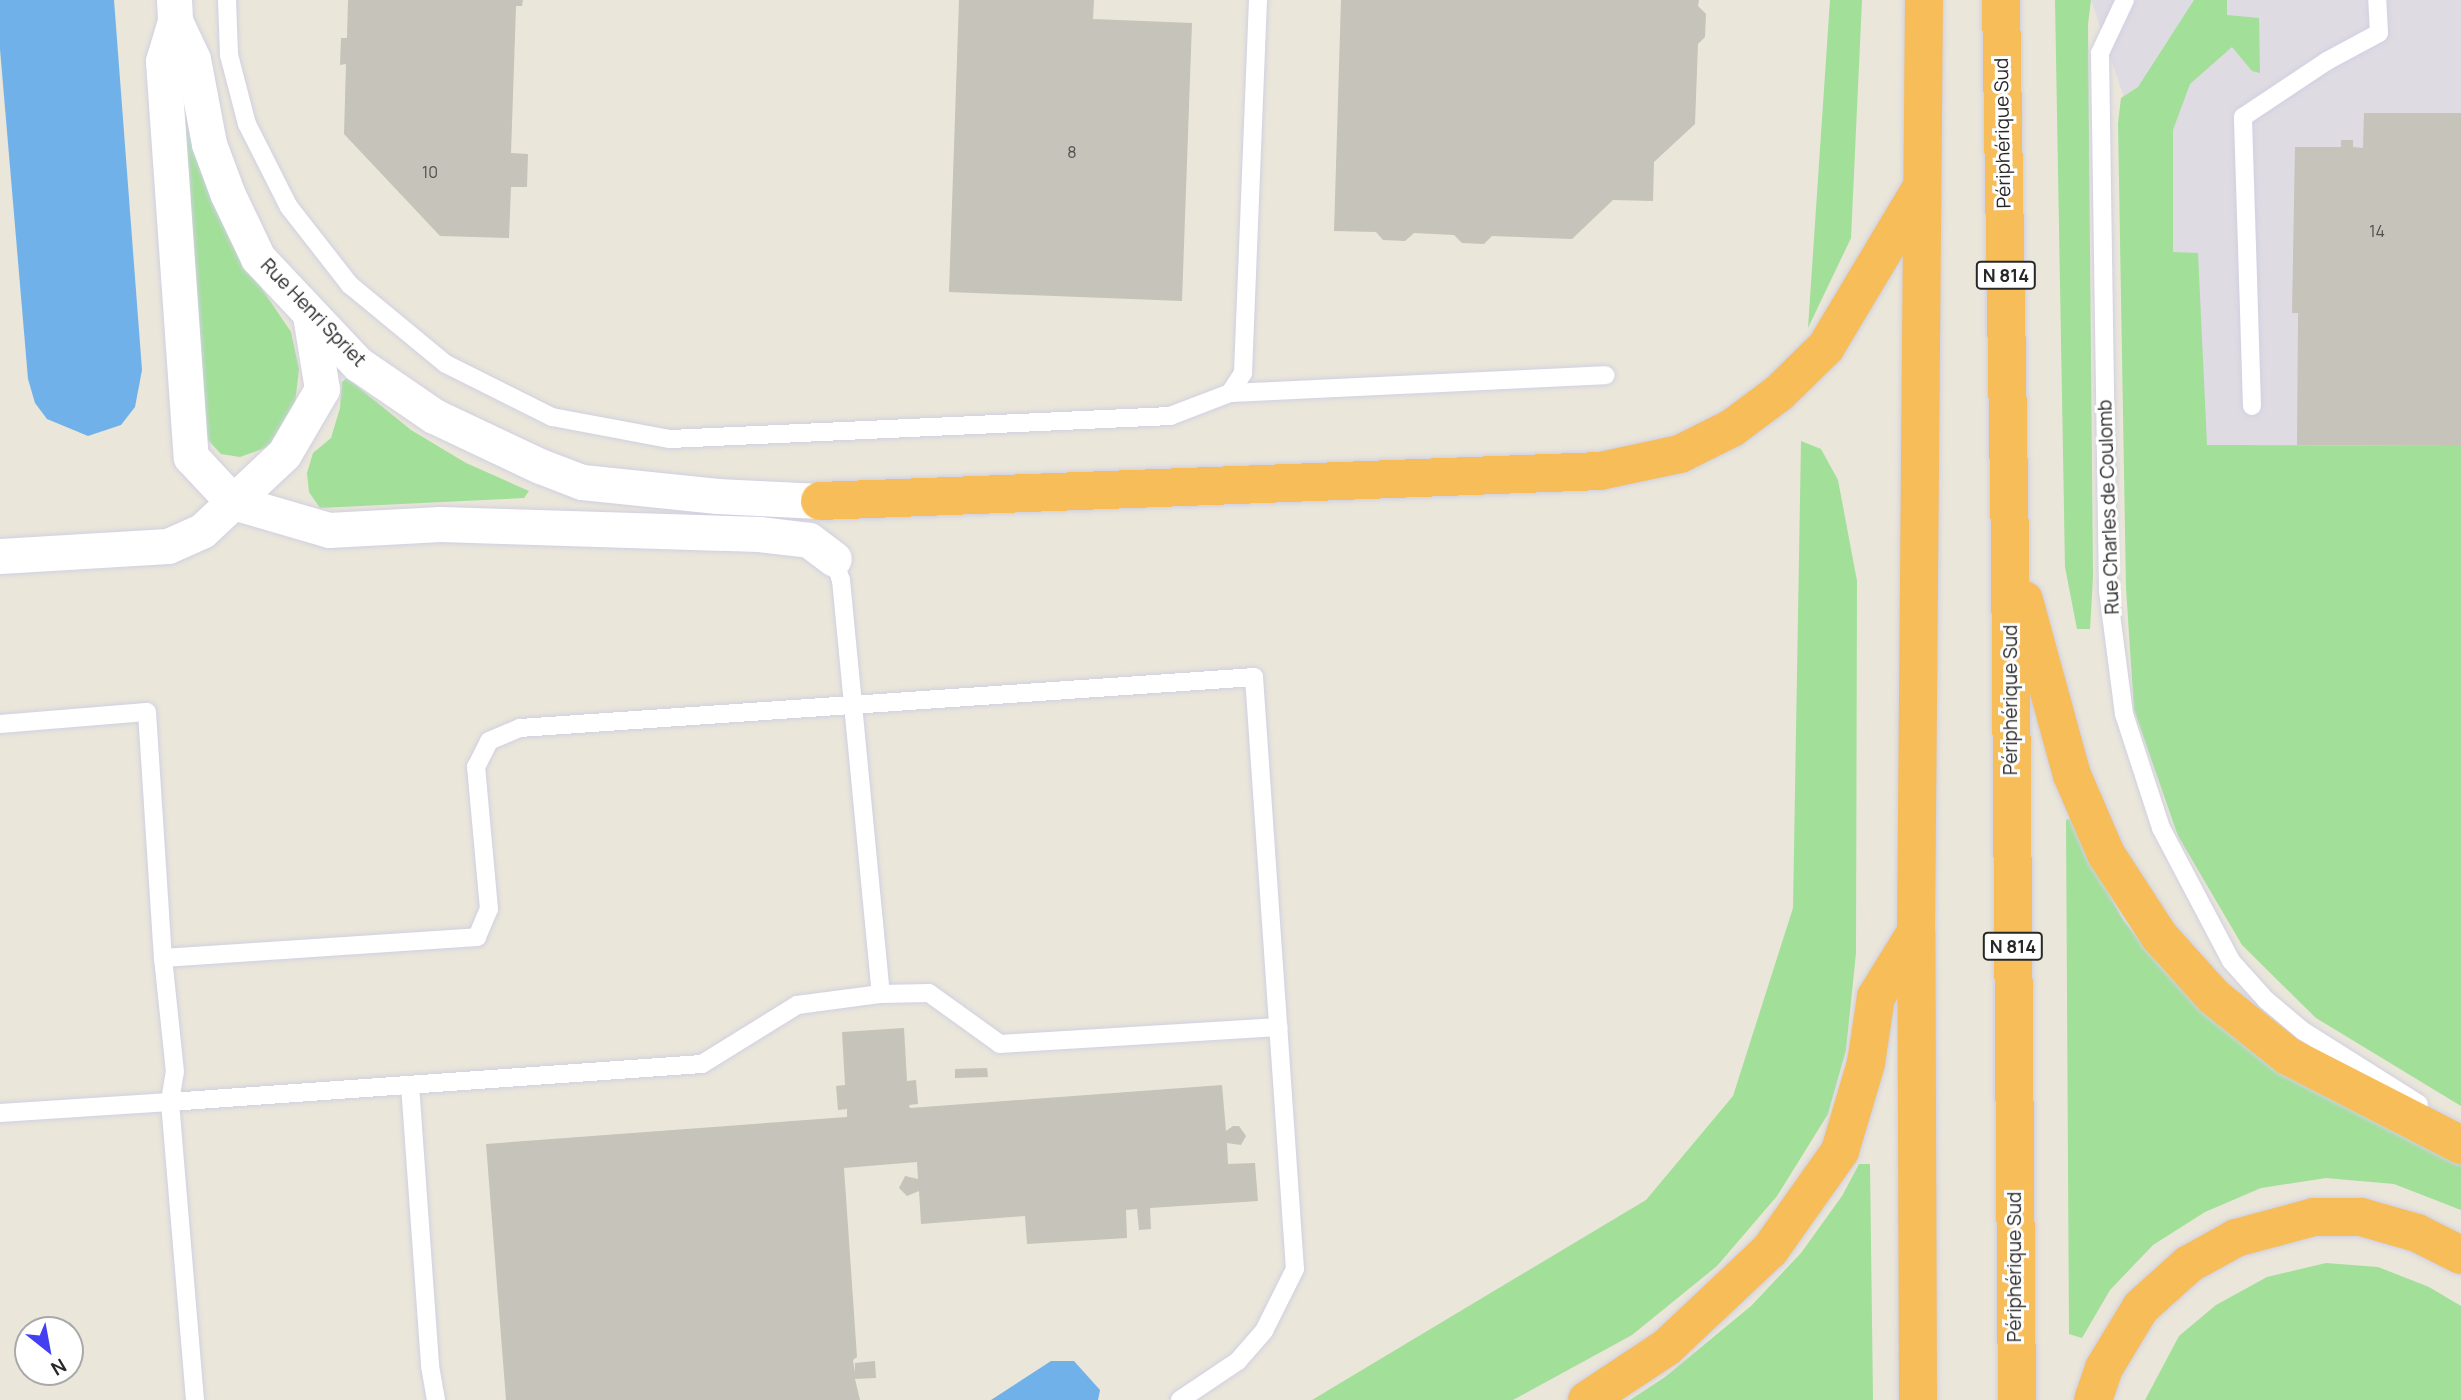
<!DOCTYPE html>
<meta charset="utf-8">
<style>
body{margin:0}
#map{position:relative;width:2461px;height:1400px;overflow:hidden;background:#eae6da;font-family:Manrope,sans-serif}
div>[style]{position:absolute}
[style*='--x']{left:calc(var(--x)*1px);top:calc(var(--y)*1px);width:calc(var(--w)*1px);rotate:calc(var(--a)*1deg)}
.industrial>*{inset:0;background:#dfdbe3}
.green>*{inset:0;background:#a2df99}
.water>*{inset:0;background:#71b1e9}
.building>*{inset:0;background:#c5c3ba}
.roads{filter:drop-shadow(0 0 2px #d0d0e1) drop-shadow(0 0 2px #d0d0e1)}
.lane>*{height:18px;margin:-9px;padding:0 9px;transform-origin:9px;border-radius:9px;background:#fff}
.street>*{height:35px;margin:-17.5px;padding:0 17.5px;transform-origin:17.5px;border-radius:17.5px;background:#fff}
.highway>*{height:38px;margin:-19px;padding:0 19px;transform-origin:19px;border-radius:19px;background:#f7bd59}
span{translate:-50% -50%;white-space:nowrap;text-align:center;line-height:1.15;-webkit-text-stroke:6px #fff;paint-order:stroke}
.number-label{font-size:16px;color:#4f4f4c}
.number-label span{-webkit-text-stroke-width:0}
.shield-label span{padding:2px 5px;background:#fff;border:2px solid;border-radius:5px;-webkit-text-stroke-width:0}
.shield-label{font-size:18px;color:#282828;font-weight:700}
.street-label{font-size:19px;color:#282828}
.north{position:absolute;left:14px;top:1316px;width:70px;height:70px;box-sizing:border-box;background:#fff;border:2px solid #a9a9a9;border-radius:50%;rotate:149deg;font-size:19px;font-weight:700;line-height:28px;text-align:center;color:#282828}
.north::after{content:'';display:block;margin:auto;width:24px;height:32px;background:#4340f2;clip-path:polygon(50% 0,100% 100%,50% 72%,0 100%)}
</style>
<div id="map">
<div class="industrial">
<i style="clip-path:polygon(2091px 0,2461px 0,2461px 1061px,2293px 960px,2137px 136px)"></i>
</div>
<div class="green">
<i style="clip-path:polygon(1830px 0,1862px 0,1851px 238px,1808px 328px)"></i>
<i style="clip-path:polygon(2055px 0,2091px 0,2088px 24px,2093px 577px,2090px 629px,2077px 629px,2065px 567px)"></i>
<i style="clip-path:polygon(2194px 0,2227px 0,2227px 15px,2259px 18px,2260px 73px,2252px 71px,2232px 47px,2190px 84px,2173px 130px,2173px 252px,2198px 253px,2207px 445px,2461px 446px,2461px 1106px,2316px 1018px,2242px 945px,2178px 836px,2134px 710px,2126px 588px,2118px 123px,2121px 98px,2138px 87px)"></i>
<i style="clip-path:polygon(187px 116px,210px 197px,239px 255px,291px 332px,299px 369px,295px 404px,285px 430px,265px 448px,240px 457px,221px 454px,207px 439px,198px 419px,177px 117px)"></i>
<i style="clip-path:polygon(347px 378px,411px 430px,466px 463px,529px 491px,524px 498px,320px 508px,309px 492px,307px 473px,313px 453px,331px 438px,340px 408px,342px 382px)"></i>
<i style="clip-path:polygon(1801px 441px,1821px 449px,1838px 480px,1857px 581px,1856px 953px,1846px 1050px,1828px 1114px,1777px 1196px,1717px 1266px,1632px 1335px,1513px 1400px,1312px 1400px,1646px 1200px,1733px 1096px,1793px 908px)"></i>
<i style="clip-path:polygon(2075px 817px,2096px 871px,2124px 921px,2165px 972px,2213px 1020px,2461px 1162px,2461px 1210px,2394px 1184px,2326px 1178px,2261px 1188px,2205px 1212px,2153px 1245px,2110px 1290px,2082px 1338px,2069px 1334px,2066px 820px)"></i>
<i style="clip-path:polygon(1859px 1164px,1870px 1164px,1873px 1400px,1630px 1400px,1665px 1377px,1751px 1306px,1801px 1253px,1842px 1196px)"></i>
<i style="clip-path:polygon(2326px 1263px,2378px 1267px,2429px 1287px,2461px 1306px,2461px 1400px,2145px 1400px,2179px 1336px,2216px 1305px,2267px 1277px)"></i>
</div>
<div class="water">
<i style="clip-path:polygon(0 0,114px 0,142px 370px,135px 407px,121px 425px,88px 436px,47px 419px,35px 403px,28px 379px,0 49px)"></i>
<i style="clip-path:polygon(1051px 1361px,1074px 1361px,1100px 1390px,1098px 1400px,991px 1400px)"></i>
</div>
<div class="building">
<i style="clip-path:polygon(348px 0,523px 0,522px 6px,516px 6px,511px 153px,528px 154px,527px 187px,511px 187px,509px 238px,440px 236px,344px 134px,346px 64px,340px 65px,341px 38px,347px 38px)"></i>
<i style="clip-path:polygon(959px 0,1094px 0,1093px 19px,1192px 23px,1182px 301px,949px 292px)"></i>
<i style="clip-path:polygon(1341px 0,1699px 0,1698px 6px,1706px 14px,1705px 37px,1698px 44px,1695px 124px,1654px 162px,1653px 201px,1613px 200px,1572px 239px,1492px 236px,1484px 244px,1462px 243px,1454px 235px,1414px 233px,1405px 241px,1383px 240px,1376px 232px,1334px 231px)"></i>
<i style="clip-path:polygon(2364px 113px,2461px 113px,2461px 446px,2297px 445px,2298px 313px,2292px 313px,2295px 147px,2341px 147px,2341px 140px,2353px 140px,2353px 147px,2363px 148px)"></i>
<i style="clip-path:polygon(904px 1028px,907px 1081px,916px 1080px,918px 1104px,909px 1105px,910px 1108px,1222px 1085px,1226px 1131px,1233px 1126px,1239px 1126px,1246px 1136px,1241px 1145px,1227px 1143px,1228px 1164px,1255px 1163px,1258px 1201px,1150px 1208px,1151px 1229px,1139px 1230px,1137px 1209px,1126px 1210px,1127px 1238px,1027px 1244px,1025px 1216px,921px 1224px,919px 1191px,907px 1196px,899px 1188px,905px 1176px,918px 1179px,917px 1162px,844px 1168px,857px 1357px,853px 1360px,855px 1373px,855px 1363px,875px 1361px,876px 1378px,855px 1379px,860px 1400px,506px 1400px,486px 1144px,847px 1117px,847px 1109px,838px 1110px,836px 1086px,845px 1085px,842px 1032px)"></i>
<i style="clip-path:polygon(987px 1068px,988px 1077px,955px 1078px,955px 1069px)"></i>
</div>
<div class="roads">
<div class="lane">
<i style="--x:227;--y:0;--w:55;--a:87.9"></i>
<i style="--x:229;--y:55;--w:71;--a:75.4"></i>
<i style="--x:247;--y:124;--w:93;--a:63.2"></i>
<i style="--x:289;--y:207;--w:99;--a:52"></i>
<i style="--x:350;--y:285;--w:124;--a:39.5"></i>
<i style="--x:446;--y:364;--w:119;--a:26.6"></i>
<i style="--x:552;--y:417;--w:120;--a:10.6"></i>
<i style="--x:670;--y:439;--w:501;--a:-2.63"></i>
<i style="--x:1170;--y:416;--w:64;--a:-21"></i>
<i style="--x:1230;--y:393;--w:24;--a:-57"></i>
<i style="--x:1243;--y:373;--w:373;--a:-87.7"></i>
<i style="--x:2125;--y:0;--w:59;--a:115.3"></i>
<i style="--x:2100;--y:53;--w:538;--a:89.15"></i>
<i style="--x:2108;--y:591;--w:124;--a:82.6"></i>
<i style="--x:2124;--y:714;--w:120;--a:72"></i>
<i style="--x:2161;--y:828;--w:150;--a:62.2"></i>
<i style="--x:2231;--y:961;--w:52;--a:48.1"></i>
<i style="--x:2266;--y:1000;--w:48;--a:40"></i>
<i style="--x:2303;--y:1031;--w:137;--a:32.2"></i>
<i style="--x:1230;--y:393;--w:376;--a:-2.7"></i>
<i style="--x:2252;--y:406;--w:289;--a:-91.8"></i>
<i style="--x:2243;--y:117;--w:101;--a:-33.7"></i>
<i style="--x:2327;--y:61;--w:59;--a:-28.3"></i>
<i style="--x:2379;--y:33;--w:33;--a:-93"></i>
<i style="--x:834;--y:559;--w:22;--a:72"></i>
<i style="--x:841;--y:580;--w:416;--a:84.5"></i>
<i style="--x:0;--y:724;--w:147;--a:-4.7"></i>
<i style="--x:147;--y:712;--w:247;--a:86.3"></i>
<i style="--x:410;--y:1085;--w:282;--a:85.9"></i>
<i style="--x:430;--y:1366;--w:35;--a:80"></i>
<i style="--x:0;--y:1113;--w:170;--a:-3.7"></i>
<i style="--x:170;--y:1102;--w:30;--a:-81"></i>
<i style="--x:175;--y:1072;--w:115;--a:-96"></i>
<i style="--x:163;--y:958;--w:315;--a:-3.8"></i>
<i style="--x:477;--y:937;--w:30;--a:-67"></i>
<i style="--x:489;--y:909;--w:143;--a:-95.2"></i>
<i style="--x:476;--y:767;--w:29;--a:-63"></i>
<i style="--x:489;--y:741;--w:34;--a:-23"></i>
<i style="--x:520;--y:728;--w:736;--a:-3.97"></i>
<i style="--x:1254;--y:677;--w:593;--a:86.04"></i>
<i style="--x:1295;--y:1269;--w:69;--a:116.6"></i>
<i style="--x:1264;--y:1331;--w:40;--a:131"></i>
<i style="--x:1238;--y:1361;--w:70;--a:146.1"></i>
<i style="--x:195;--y:1400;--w:299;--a:-94.8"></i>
<i style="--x:170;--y:1102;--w:533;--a:-4.09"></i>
<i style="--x:702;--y:1064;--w:112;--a:-31.8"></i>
<i style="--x:797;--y:1005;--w:85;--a:-7.5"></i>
<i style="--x:881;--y:994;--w:48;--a:-1.2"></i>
<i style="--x:929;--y:993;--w:87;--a:35.7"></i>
<i style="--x:1000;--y:1044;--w:279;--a:-3.5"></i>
</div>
<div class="street">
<i style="--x:174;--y:0;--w:21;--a:87"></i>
<i style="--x:175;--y:21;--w:42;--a:64.7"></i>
<i style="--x:193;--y:59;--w:86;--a:79.3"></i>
<i style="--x:209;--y:144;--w:54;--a:69.6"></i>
<i style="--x:228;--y:195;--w:70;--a:64.5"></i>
<i style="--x:258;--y:258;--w:146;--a:46.7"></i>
<i style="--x:358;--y:364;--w:92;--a:34.4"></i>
<i style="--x:434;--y:416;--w:117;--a:25.3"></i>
<i style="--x:540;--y:466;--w:45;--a:20.9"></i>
<i style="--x:582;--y:482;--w:136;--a:5.9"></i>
<i style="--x:717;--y:496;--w:103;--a:2.8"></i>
<i style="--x:175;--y:21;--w:42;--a:106.7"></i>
<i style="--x:163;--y:61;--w:397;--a:86"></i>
<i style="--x:191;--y:457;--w:62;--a:47"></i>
<i style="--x:233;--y:502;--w:100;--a:16.3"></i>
<i style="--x:329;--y:530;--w:111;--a:-3.1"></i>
<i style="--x:440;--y:524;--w:319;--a:1.8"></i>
<i style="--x:759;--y:534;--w:50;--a:6.8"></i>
<i style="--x:809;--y:540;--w:31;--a:37"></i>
<i style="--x:0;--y:556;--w:168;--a:-3.4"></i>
<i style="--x:168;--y:546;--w:37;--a:-24"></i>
<i style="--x:202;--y:531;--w:112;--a:-43.2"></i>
<i style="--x:284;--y:454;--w:75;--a:-59.7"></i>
<i style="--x:322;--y:389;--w:75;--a:-99.2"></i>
</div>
<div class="highway">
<i style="--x:2001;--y:0;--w:551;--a:89.06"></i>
<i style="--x:2010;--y:551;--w:849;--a:89.53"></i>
<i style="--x:820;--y:501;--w:781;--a:-2.2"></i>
<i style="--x:1600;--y:471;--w:82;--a:-12"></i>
<i style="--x:1680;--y:454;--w:58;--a:-26.6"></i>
<i style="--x:1732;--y:428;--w:59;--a:-36.7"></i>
<i style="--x:1779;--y:393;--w:66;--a:-44.4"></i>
<i style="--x:1826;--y:347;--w:185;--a:-59.1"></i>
<i style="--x:2024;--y:600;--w:181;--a:74.7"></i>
<i style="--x:2072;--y:775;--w:86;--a:66.7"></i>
<i style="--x:2106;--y:854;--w:99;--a:57"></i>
<i style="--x:2160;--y:937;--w:81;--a:48"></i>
<i style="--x:2214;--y:997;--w:95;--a:38.6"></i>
<i style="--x:2288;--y:1056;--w:195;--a:27.2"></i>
<i style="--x:1587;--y:1400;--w:96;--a:-33.5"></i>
<i style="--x:1667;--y:1347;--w:141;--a:-43.3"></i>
<i style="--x:1770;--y:1250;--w:121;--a:-54.7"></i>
<i style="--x:1840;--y:1151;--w:92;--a:-73.5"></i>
<i style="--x:1866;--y:1063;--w:67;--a:-81.4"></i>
<i style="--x:1876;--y:997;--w:76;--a:-58.4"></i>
<i style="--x:1918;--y:1400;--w:468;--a:-90.2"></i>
<i style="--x:1916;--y:932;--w:932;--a:-89.51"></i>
<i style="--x:2093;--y:1400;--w:34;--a:-71"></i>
<i style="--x:2104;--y:1368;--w:71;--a:-58.8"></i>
<i style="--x:2141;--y:1307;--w:64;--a:-41.9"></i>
<i style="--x:2189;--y:1264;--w:54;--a:-29"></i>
<i style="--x:2236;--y:1238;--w:81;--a:-15.1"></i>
<i style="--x:2314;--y:1217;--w:47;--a:0"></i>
<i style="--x:2361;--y:1217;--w:58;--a:15.9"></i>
<i style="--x:2417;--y:1233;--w:49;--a:26.6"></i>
</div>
</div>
<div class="number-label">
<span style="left:1072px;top:152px">8</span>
<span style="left:430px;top:172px">10</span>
<span style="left:2377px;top:231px">14</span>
</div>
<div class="shield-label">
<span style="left:2006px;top:275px">N 814</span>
<span style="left:2013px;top:946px">N 814</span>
</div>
<div class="street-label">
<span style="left:2003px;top:133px;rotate:-91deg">Périphérique Sud</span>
<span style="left:313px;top:313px;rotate:46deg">Rue Henri Spriet</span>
<span style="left:2109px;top:507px;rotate:-92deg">Rue Charles de Coulomb</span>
<span style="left:2011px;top:700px;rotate:-90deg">Périphérique Sud</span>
<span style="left:2015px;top:1267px;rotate:-90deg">Périphérique Sud</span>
</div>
<div class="north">N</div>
</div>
